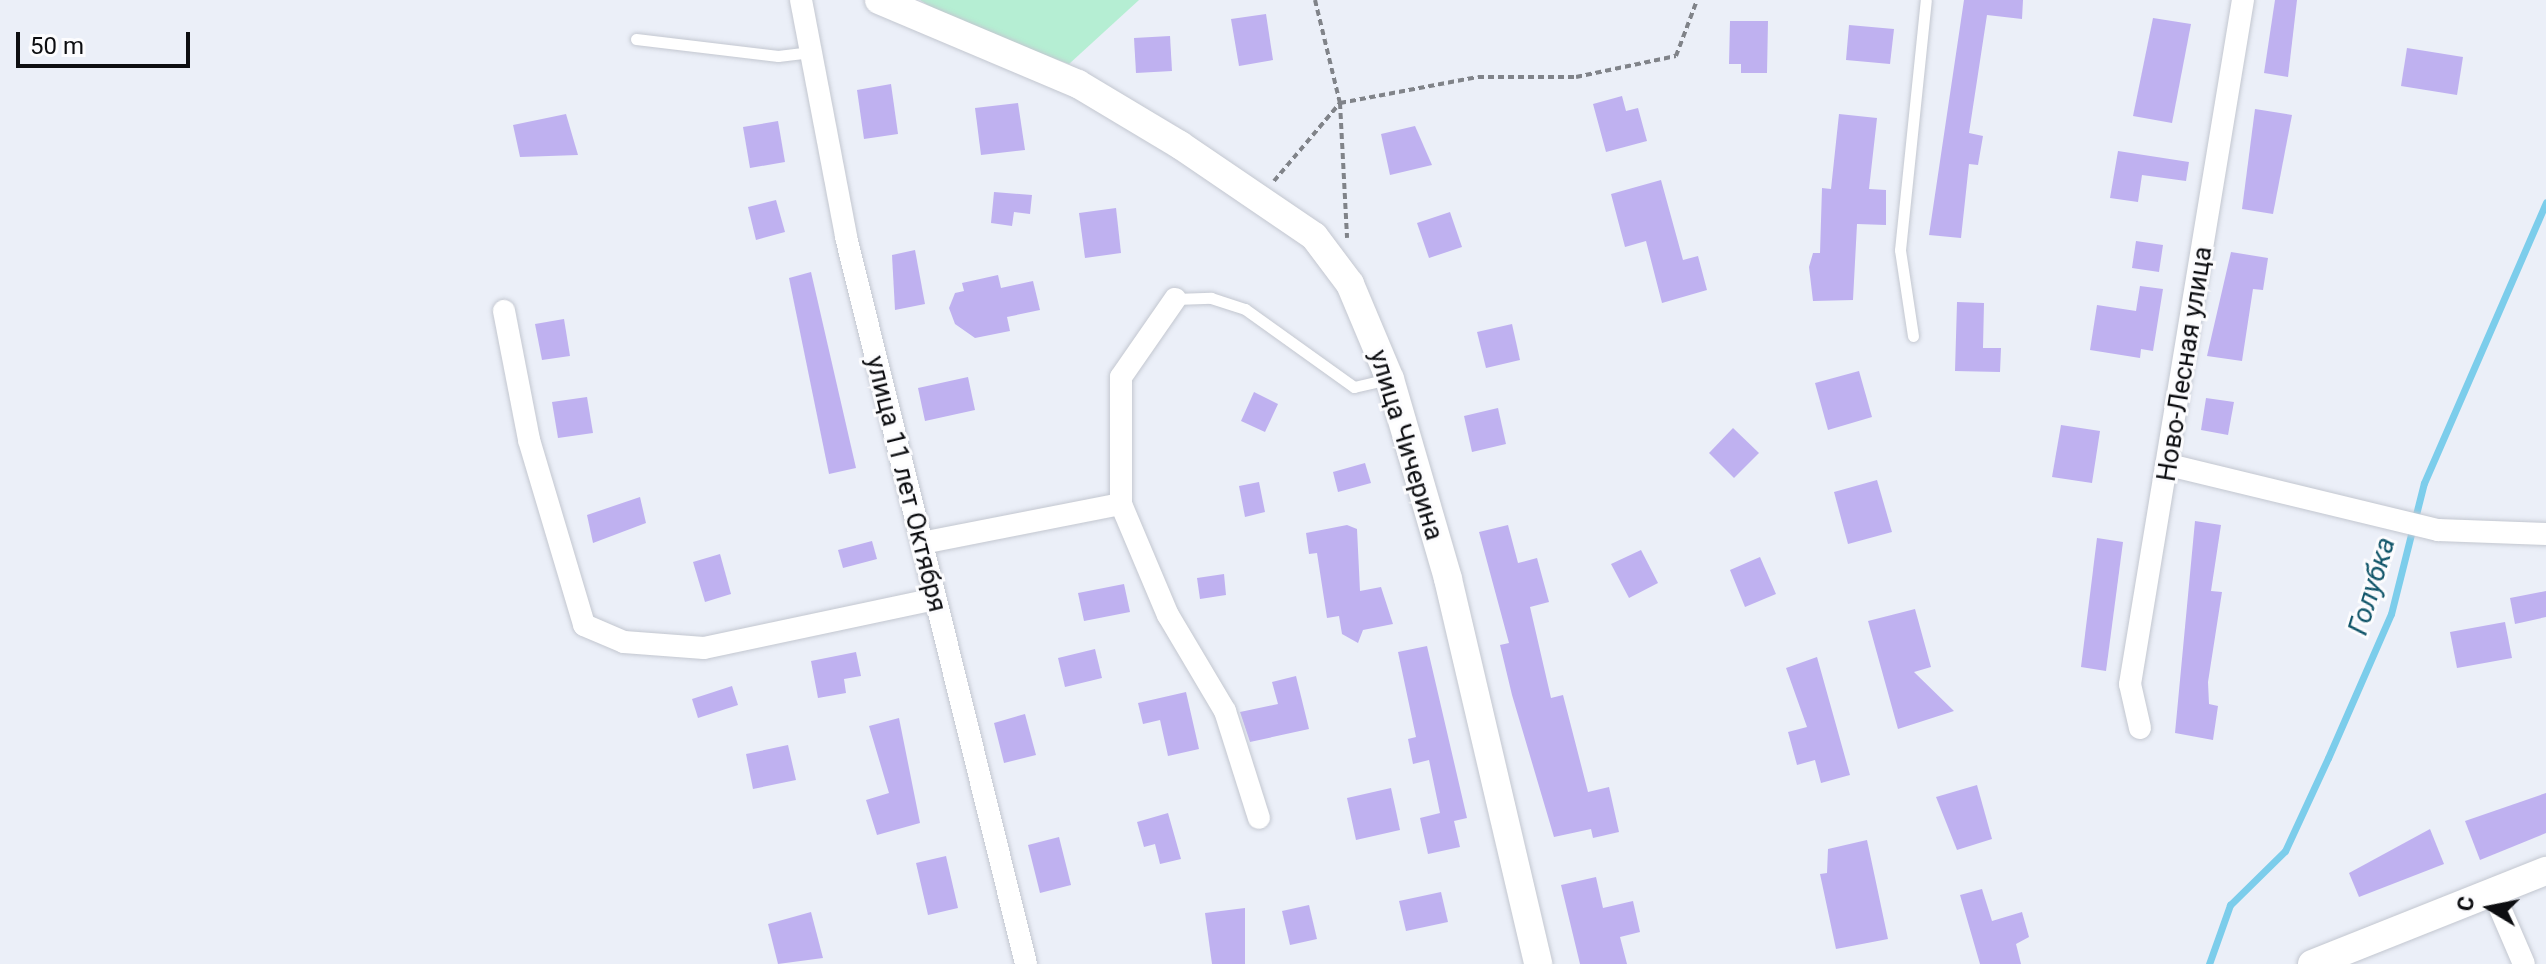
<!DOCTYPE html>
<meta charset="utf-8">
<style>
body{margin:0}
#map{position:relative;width:2546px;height:964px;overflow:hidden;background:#ebeff8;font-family:Roboto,sans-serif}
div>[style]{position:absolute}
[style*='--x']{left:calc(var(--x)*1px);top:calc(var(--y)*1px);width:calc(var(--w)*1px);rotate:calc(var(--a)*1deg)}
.green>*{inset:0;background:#b5eed3}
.stream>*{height:7px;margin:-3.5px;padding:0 3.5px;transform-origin:3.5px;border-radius:3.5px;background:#7ccdeb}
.building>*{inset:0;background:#bfb1f0}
.path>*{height:4px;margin-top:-2px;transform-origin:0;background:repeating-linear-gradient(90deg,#808389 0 6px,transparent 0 10px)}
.roads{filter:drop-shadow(0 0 2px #c3c7d0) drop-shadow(0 0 2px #c3c7d0)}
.service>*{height:11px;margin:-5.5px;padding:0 5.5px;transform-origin:5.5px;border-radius:5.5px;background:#fff}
.minor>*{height:22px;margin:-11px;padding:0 11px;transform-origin:11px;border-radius:11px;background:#fff}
.tertiary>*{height:28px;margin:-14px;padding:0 14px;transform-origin:14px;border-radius:14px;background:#fff}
span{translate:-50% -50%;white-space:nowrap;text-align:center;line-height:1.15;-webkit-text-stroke:6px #fcfcfe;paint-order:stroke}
.street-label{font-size:26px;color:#0d0e11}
.water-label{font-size:28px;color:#12566a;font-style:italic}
.north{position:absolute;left:2450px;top:868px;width:80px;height:80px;-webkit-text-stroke:6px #fcfcfe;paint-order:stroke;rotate:280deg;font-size:22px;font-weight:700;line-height:32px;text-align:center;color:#0d0e11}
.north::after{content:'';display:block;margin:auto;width:28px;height:36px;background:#0d0e11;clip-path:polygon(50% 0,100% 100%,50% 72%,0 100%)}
.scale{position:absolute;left:16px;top:32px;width:174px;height:36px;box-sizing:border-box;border:4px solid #0d0e11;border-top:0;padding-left:10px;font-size:24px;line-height:28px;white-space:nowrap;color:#0d0e11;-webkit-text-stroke:6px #fcfcfe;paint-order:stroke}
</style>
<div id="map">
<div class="green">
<i style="clip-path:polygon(920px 0,1139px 0,1069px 64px,949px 19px)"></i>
</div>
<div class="stream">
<i style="--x:2209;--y:964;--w:63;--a:-70.4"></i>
<i style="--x:2230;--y:905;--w:77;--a:-44.5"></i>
<i style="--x:2285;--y:851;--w:102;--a:-65.2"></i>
<i style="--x:2328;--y:758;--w:157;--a:-66.4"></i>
<i style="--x:2391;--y:614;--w:135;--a:-75.9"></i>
<i style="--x:2424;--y:483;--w:306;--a:-66.5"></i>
</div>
<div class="building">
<i style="clip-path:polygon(1964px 0,2023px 0,2022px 19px,1987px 15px,1969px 133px,1983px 136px,1978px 165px,1969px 164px,1961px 238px,1929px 235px)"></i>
<i style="clip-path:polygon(2275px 0,2297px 0,2288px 77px,2264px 73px)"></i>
<i style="clip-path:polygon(1266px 14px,1273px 60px,1239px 66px,1231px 19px)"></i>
<i style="clip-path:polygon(2153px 18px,2191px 24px,2172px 123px,2133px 116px)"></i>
<i style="clip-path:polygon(1730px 21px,1768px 21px,1767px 73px,1741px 73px,1741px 64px,1729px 64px)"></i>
<i style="clip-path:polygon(1849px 25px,1894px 29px,1890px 64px,1846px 60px)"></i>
<i style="clip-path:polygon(1170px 36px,1172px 71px,1136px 73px,1134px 38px)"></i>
<i style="clip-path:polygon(2407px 48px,2463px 57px,2457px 95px,2401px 86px)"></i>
<i style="clip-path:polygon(891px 84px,898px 134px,864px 139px,857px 90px)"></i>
<i style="clip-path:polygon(1622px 96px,1626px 111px,1638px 108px,1647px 141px,1606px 152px,1593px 104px)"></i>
<i style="clip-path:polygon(1018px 103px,1025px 150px,981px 155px,975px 108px)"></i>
<i style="clip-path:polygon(2255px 109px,2292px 115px,2273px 214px,2242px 209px)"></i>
<i style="clip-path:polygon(566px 114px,578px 155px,520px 157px,513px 125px)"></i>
<i style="clip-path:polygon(1839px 114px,1877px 118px,1869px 189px,1886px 190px,1886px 225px,1857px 224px,1853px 300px,1813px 301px,1809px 267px,1813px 253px,1820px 253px,1822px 188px,1831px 189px)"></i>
<i style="clip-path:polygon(778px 121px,785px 162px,750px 168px,743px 127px)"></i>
<i style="clip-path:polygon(1415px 126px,1432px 165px,1390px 175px,1381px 134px)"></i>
<i style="clip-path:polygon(2118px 151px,2189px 162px,2186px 181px,2142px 175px,2138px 202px,2110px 198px)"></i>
<i style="clip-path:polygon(1661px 180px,1683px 260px,1698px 256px,1707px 290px,1662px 303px,1646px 241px,1625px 247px,1611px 194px)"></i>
<i style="clip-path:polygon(994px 192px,1032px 195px,1030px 214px,1014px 212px,1012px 226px,991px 223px)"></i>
<i style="clip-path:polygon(776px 200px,785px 232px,756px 240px,748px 207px)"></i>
<i style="clip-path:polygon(1116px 208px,1121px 253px,1085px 258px,1079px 213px)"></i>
<i style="clip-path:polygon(1450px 212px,1462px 247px,1429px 258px,1417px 223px)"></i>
<i style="clip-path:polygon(2136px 241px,2163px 245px,2159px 272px,2132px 268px)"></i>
<i style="clip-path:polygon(915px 250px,925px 304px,895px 310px,892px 255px)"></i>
<i style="clip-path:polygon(2231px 252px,2268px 258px,2263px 290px,2253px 289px,2242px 361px,2207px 356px)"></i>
<i style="clip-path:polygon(811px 272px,856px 468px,829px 474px,789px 278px)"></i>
<i style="clip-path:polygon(998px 275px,1001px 288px,1033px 281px,1040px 310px,1007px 317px,1010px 331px,975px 338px,955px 324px,949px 308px,955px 293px,964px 291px,962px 283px)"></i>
<i style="clip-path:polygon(2140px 286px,2163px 289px,2153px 351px,2141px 349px,2140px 358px,2090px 350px,2097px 305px,2136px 311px)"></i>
<i style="clip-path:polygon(1957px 302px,1984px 303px,1983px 348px,2001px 348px,2000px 372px,1955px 371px)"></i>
<i style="clip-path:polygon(564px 319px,570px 356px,542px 360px,535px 324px)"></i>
<i style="clip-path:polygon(1512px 324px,1520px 360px,1486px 368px,1477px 332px)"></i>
<i style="clip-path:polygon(1859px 371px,1872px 417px,1828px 430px,1815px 383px)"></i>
<i style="clip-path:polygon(968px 377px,975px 410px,925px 421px,918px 388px)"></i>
<i style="clip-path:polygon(1254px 392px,1278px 404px,1265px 432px,1241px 421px)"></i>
<i style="clip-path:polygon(587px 397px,593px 433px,558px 438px,552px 402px)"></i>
<i style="clip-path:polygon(2206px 398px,2234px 402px,2228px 435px,2201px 430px)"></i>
<i style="clip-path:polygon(1498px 408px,1506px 444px,1472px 452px,1464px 416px)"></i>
<i style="clip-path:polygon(2061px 425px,2100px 431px,2092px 483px,2052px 477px)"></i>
<i style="clip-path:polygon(1733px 428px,1759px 453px,1734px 478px,1709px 453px)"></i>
<i style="clip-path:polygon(1365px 463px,1371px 483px,1338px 492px,1333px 472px)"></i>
<i style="clip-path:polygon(1877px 480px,1892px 532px,1848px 544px,1834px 492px)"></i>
<i style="clip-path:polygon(1259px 482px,1265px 512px,1245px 517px,1239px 486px)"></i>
<i style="clip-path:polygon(640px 497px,646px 523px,593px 543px,587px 515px)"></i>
<i style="clip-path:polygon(2195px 521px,2221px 525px,2211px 591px,2222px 592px,2208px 682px,2209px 704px,2218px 706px,2213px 740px,2175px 733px)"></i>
<i style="clip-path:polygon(1347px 525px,1357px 529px,1360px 591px,1381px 587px,1393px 624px,1363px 630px,1358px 643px,1342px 634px,1339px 616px,1327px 618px,1317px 553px,1309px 554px,1306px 533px)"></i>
<i style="clip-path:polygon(1508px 525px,1518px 563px,1537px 558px,1549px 602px,1530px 607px,1551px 698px,1563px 695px,1588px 792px,1609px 787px,1619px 832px,1593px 838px,1591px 829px,1554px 837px,1512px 695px,1500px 645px,1509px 643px,1479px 532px)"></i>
<i style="clip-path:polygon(2097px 538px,2123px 542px,2106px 671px,2081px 667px)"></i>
<i style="clip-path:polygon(872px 541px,877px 559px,843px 568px,838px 550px)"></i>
<i style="clip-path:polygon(1641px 550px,1658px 583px,1629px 598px,1611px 564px)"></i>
<i style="clip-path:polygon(720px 554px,731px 594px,705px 602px,693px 562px)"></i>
<i style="clip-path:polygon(1760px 557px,1776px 594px,1745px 607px,1730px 570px)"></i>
<i style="clip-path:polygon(1224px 574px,1226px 595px,1200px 599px,1197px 578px)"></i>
<i style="clip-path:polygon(1124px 584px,1130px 612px,1084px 621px,1078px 593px)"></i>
<i style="clip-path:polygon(2546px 591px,2546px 617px,2515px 624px,2510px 598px)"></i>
<i style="clip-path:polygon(1915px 609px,1931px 667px,1914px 672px,1954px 711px,1898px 729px,1868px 621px)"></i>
<i style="clip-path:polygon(2505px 622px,2512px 658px,2457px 668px,2450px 632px)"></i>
<i style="clip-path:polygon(1427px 646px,1467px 818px,1454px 821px,1460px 847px,1428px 854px,1420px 818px,1440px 813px,1429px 760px,1413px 764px,1408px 739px,1416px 737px,1398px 652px)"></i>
<i style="clip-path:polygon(1095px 649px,1102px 678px,1065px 687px,1058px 658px)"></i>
<i style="clip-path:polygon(856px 652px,861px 676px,844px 679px,846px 693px,818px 698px,811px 661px)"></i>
<i style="clip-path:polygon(1817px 657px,1850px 775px,1821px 783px,1815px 760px,1797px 765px,1788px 732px,1807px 727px,1786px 668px)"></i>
<i style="clip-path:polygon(1296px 676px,1309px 729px,1250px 742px,1240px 712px,1278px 704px,1272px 682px)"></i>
<i style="clip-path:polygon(732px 686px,738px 705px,698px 718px,692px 699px)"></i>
<i style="clip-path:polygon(1186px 692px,1199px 749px,1168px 756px,1160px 720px,1143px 724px,1138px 703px)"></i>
<i style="clip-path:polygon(1025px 714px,1036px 755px,1004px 763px,994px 723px)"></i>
<i style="clip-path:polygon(899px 718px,920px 823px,877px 835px,866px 800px,889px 793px,869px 726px)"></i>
<i style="clip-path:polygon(788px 745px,796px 780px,753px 789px,746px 754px)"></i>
<i style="clip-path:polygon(1977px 785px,1992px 839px,1957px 850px,1936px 797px)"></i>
<i style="clip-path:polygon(1391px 788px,1400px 830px,1356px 840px,1347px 798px)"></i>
<i style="clip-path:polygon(2546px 793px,2546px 833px,2480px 860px,2465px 821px)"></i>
<i style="clip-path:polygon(1168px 813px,1181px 859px,1160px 864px,1155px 844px,1144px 847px,1137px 822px)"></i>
<i style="clip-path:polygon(2430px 829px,2444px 864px,2359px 897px,2349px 873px)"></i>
<i style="clip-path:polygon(1059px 837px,1071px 885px,1040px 893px,1028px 845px)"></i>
<i style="clip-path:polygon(1867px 840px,1888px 939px,1836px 949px,1820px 874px,1827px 873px,1828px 849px)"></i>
<i style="clip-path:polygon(946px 856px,958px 908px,928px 915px,916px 863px)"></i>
<i style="clip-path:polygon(1596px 877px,1603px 908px,1633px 901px,1640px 932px,1620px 937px,1627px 964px,1580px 964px,1561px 885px)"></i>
<i style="clip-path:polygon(1982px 889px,1992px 921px,2022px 912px,2029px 937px,2016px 944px,2021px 964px,1980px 964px,1960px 895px)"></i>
<i style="clip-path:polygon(1441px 892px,1448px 922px,1406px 931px,1399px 901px)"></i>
<i style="clip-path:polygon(1309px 905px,1317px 939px,1290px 945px,1282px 911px)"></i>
<i style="clip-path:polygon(1245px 908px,1245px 964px,1212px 964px,1205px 913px)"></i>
<i style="clip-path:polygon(811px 912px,823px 958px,778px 964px,768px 924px)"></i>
</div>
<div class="path">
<i style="--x:1315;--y:0;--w:106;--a:76.4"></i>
<i style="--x:1340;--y:103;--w:135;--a:87"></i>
<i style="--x:1274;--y:181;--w:102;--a:-49.8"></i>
<i style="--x:1340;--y:103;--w:140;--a:-10.7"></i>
<i style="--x:1478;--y:77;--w:98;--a:0"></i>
<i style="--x:1576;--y:77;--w:102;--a:-11.9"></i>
<i style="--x:1676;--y:56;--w:60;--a:-69.4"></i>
</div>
<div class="roads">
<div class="service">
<i style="--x:636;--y:39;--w:143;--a:6.8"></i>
<i style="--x:778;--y:56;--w:31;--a:-7"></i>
<i style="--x:1175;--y:299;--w:36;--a:-2"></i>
<i style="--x:1211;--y:298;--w:36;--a:18"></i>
<i style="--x:1245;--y:309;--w:134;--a:35.6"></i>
<i style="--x:1354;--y:387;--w:37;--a:-13"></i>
<i style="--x:1913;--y:336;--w:87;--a:-98.6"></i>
<i style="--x:1900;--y:250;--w:251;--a:-84.1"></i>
</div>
<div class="minor">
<i style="--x:801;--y:0;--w:241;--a:79.2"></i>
<i style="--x:846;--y:237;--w:749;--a:76.09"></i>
<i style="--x:504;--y:311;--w:131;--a:79"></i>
<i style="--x:529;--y:440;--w:193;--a:73.4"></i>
<i style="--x:584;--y:625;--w:43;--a:23"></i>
<i style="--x:624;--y:642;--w:80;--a:4.3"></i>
<i style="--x:704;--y:648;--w:235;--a:-12"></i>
<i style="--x:2169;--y:465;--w:277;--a:13.6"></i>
<i style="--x:2438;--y:530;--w:108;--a:2.1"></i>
<i style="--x:1121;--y:504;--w:127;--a:-90"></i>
<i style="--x:1121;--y:377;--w:95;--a:-55.3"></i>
<i style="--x:922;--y:543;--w:203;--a:-11.1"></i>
<i style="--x:1121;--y:504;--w:121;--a:67.1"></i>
<i style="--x:1168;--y:615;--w:112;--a:59.3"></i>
<i style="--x:1225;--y:711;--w:112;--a:72.4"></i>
<i style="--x:2140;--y:728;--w:45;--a:-102.8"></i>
<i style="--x:2130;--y:684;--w:693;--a:-80.62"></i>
<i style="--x:2493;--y:892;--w:78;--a:66.7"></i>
</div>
<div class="tertiary">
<i style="--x:879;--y:0;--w:216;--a:22.9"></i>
<i style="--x:1078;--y:84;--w:119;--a:30.9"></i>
<i style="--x:1180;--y:145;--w:162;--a:34.2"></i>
<i style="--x:1314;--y:236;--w:60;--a:53.1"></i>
<i style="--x:1350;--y:284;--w:103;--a:67.2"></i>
<i style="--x:1390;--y:379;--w:208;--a:73.8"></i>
<i style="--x:1448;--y:579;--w:395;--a:76.8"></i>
<i style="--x:2312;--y:964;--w:252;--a:-21.7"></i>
</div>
</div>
<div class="street-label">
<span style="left:2185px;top:364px;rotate:-81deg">Ново-Лесная улица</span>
<span style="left:1406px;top:445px;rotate:73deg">улица Чичерина</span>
<span style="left:906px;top:484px;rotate:76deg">улица 11 лет Октября</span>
</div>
<div class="water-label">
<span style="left:2372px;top:586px;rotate:-73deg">Голубка</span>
</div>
<div class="north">С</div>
<div class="scale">50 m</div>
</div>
